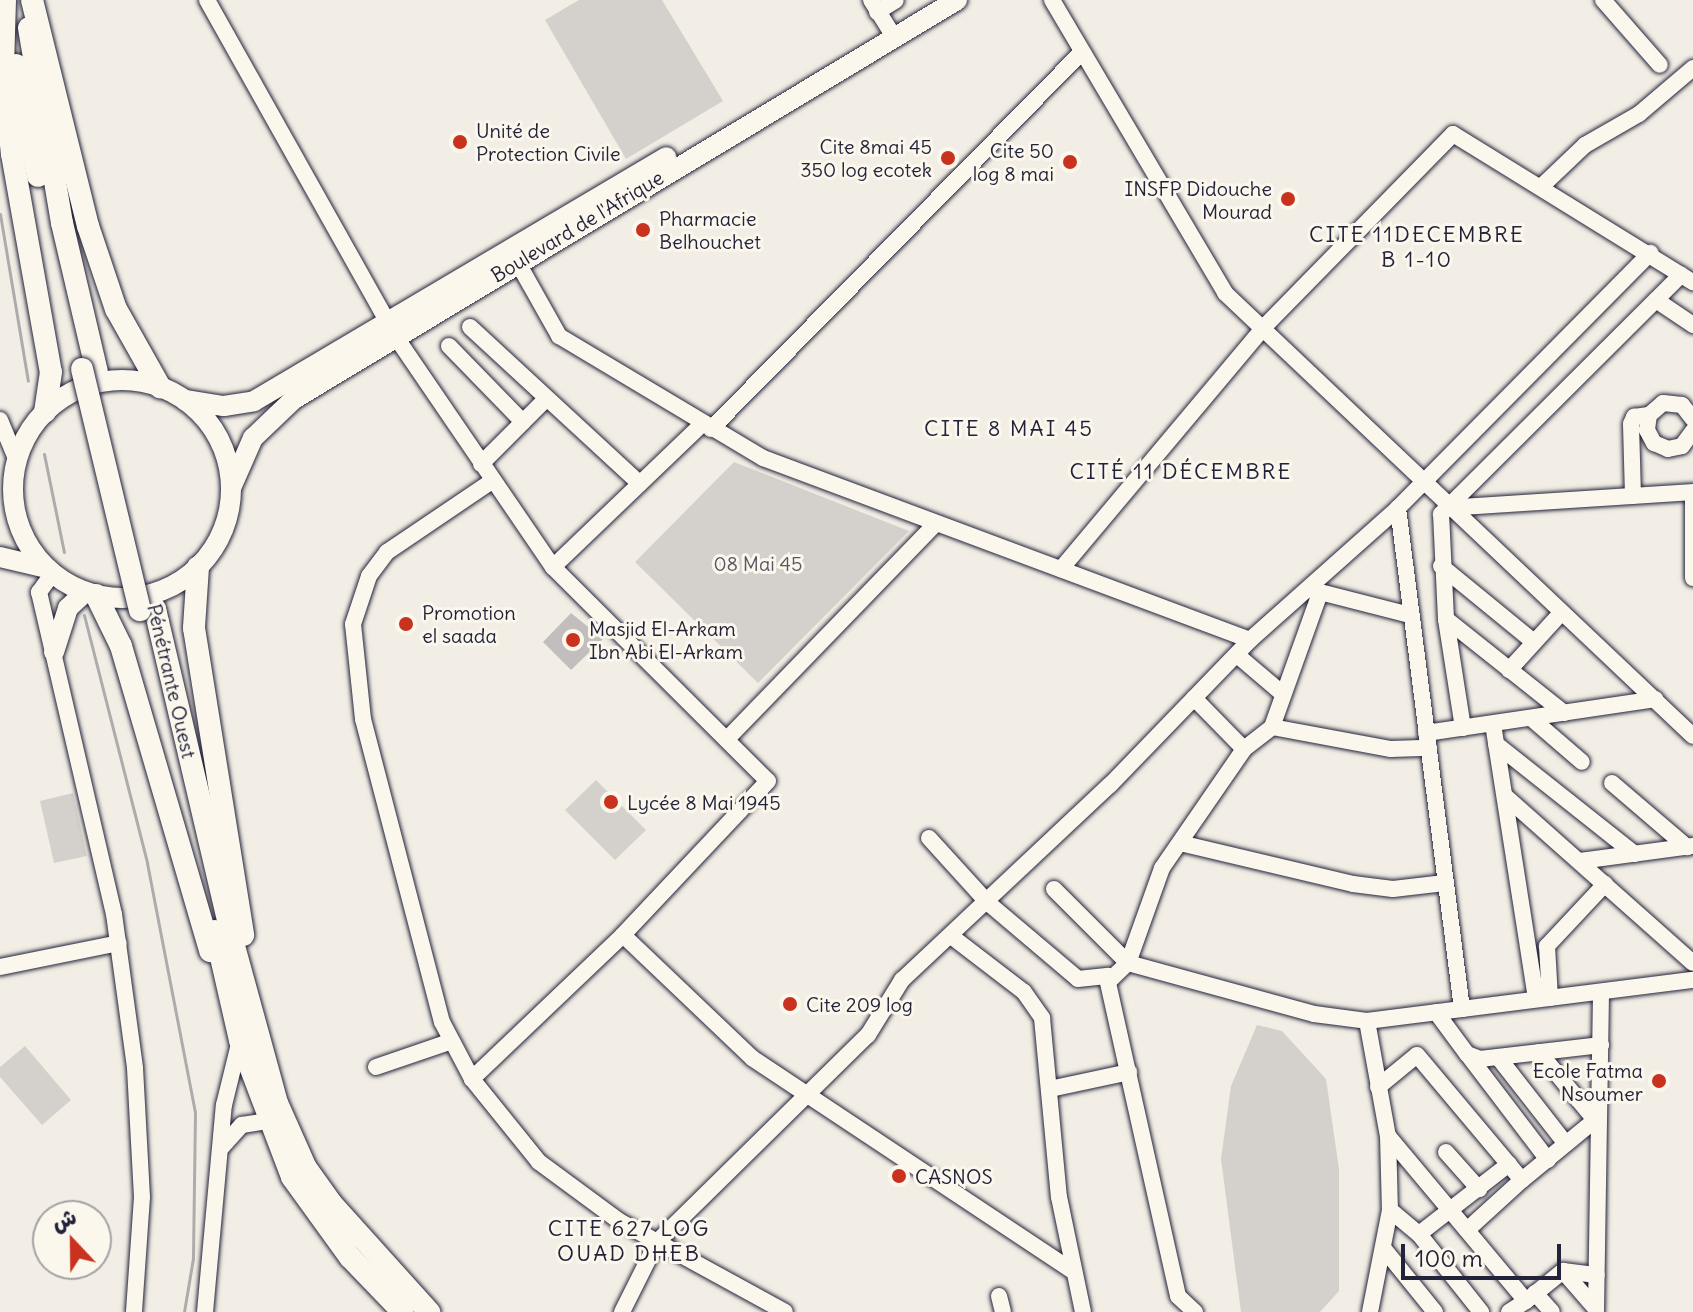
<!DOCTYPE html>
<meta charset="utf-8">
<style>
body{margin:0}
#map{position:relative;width:1693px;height:1312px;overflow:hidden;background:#f2eee5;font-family:Delius,"Playpen Sans Arabic",sans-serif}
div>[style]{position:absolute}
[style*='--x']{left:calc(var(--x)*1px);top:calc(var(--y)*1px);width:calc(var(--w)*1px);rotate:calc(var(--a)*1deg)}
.green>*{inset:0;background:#d4d1cc}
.stream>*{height:3px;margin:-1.5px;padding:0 1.5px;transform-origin:1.5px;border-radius:1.5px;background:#aeabad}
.building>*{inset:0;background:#c2bebe}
.roads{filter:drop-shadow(0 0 2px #22223b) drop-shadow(0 0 2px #22223b)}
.minor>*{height:16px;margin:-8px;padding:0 8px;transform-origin:8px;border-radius:8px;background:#fbf7ec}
.major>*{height:20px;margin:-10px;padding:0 10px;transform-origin:10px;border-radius:10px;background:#fbf7ec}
.major>.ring{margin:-10px;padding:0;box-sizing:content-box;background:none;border:20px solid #fbf7ec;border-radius:50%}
.highway>*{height:22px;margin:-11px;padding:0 11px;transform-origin:11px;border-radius:11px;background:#fbf7ec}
.bridges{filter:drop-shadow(0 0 2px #22223b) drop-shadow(0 0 2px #22223b)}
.highway-bridge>*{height:22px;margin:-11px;padding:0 11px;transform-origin:11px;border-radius:11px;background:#fbf7ec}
.dots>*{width:22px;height:22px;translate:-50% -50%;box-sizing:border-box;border:4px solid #fbf7ec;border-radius:50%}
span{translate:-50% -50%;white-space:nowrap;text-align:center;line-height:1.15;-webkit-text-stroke:6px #fbf7ec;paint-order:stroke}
.poi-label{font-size:20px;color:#22223b}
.left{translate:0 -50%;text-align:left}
.right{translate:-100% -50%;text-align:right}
.street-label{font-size:20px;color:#22223b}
.park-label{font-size:20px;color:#575766}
.neighbourhood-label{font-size:22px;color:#22223b;letter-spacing:2px}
.north{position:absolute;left:32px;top:1200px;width:80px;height:80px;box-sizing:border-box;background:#fbf7ec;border:2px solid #a4a2a5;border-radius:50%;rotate:338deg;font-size:22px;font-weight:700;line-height:32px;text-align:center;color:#22223b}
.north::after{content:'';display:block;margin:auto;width:28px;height:36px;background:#c8321e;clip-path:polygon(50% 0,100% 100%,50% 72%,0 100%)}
.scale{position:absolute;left:1401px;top:1244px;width:160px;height:36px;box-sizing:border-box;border:4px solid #22223b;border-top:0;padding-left:10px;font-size:24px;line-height:28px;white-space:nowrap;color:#22223b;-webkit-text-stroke:6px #fbf7ec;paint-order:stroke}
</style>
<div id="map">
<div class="green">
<i style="clip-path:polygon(579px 0,662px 0,723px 101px,626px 159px,545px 20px)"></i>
<i style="clip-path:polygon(734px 462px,909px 531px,758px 683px,635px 562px)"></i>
<i style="clip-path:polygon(596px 780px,646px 830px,615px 860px,565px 810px)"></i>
<i style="clip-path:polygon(73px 793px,87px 856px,54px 863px,40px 801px)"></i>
<i style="clip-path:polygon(1257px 1025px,1282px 1031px,1326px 1079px,1339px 1169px,1339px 1291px,1320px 1312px,1241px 1312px,1221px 1159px,1231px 1086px)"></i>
<i style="clip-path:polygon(25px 1046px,71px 1100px,42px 1125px,0 1077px,0 1067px)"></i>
</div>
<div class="stream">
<i style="--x:0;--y:214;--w:169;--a:80.5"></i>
<i style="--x:44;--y:454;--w:100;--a:78.5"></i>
<i style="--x:84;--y:615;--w:256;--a:75.7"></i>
<i style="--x:147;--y:863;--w:254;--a:79.1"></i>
<i style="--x:195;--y:1112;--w:146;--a:90.8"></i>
<i style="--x:193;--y:1258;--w:55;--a:99.5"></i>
</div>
<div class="building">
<i style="clip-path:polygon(571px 613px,603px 639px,571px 670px,543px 642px)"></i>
</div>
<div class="roads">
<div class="minor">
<i style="--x:207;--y:0;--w:390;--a:60.7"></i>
<i style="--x:398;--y:340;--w:275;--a:55.7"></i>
<i style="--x:553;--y:567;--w:303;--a:44.9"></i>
<i style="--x:768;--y:781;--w:212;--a:133.3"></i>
<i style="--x:623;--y:935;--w:209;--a:136.4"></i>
<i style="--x:871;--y:0;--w:36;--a:58"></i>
<i style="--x:1052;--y:0;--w:340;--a:59.4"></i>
<i style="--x:1225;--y:293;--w:644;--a:43.43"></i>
<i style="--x:1603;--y:0;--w:86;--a:48.8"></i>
<i style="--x:877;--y:12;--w:22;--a:-32"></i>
<i style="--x:1543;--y:185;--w:58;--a:-43.6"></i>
<i style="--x:1585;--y:145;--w:62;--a:-29.9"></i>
<i style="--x:1639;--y:114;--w:71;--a:-40.4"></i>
<i style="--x:514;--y:256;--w:92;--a:60.6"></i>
<i style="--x:559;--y:336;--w:238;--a:30.9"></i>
<i style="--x:763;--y:458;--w:520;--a:20.49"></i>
<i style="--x:1656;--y:300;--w:45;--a:34"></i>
<i style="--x:470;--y:327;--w:231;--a:42.7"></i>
<i style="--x:449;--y:346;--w:106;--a:45.8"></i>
<i style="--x:1693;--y:419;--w:18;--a:-128"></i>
<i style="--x:1682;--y:405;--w:19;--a:-174"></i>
<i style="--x:1663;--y:403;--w:18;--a:139"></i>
<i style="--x:1649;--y:415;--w:15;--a:98"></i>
<i style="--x:1647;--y:430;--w:15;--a:62"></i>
<i style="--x:1654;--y:443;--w:15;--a:23"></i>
<i style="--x:1668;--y:449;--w:14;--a:-12"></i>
<i style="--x:1682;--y:446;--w:19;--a:-54"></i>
<i style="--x:0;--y:420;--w:44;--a:67.5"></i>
<i style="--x:711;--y:429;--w:529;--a:-45.46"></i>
<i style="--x:481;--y:464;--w:91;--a:-45"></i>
<i style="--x:492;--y:481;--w:127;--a:145.9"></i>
<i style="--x:387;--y:552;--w:30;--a:127"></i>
<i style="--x:369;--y:576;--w:51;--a:108.4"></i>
<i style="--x:353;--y:624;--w:96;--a:84"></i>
<i style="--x:363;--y:719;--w:313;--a:75.4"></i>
<i style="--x:442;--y:1022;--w:64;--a:62.2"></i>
<i style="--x:472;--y:1079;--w:107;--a:51.1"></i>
<i style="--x:539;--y:1162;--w:99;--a:36.4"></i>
<i style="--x:619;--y:1221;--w:189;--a:28.7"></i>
<i style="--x:1633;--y:496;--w:72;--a:-91.6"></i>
<i style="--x:1631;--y:424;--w:8;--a:-67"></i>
<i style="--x:1634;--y:417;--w:15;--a:-8"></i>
<i style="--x:1693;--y:499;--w:79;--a:90"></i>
<i style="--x:1398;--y:508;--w:505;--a:82.72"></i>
<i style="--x:1446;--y:508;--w:248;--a:-3.7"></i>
<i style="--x:1441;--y:566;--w:120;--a:39.3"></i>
<i style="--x:553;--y:567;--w:207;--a:-43.8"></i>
<i style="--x:1061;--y:569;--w:316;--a:-50"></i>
<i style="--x:1264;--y:327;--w:270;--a:-45.6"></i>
<i style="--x:1453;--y:134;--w:282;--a:31.7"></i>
<i style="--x:53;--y:573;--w:24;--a:126"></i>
<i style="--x:39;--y:592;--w:331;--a:76.9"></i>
<i style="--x:114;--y:914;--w:155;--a:82.2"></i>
<i style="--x:135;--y:1068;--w:129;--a:86.9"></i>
<i style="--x:142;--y:1197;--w:115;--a:94"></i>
<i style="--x:1312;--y:590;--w:101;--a:14.3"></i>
<i style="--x:1446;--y:619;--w:151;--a:38.5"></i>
<i style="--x:1237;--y:655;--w:60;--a:40.3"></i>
<i style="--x:1509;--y:670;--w:77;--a:-47.6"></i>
<i style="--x:1194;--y:698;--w:71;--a:45.6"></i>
<i style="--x:1531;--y:718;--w:67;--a:40.8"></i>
<i style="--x:1493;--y:724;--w:278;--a:81.1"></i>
<i style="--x:1272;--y:727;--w:121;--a:10.5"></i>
<i style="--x:1391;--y:749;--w:38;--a:-2"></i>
<i style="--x:1463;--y:728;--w:110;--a:-98.9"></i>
<i style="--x:1446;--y:619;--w:105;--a:-92.7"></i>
<i style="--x:1441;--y:514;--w:339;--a:-44.9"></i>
<i style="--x:1426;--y:733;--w:232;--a:-8.4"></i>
<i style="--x:728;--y:738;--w:299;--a:-45.9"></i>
<i style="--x:1496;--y:744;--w:177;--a:38.4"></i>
<i style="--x:1612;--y:783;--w:99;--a:40.5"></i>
<i style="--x:1505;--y:796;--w:251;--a:41.6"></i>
<i style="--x:929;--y:838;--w:86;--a:47.8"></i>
<i style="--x:987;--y:902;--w:119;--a:40.2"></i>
<i style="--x:1078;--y:979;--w:31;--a:-6"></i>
<i style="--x:1180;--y:843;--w:178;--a:13.3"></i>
<i style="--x:1353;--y:884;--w:40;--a:7.1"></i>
<i style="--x:1393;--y:889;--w:52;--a:-6.6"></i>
<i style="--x:1580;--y:861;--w:114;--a:-7.6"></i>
<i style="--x:1054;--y:889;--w:105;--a:45"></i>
<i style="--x:1128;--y:963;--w:193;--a:15.3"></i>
<i style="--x:1314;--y:1014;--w:53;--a:7.5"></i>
<i style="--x:1367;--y:1021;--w:329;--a:-7.2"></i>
<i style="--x:623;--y:935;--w:178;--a:43.6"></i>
<i style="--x:752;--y:1058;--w:387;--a:33.6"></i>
<i style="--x:951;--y:936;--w:92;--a:37.5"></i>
<i style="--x:1024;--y:992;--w:32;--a:55"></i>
<i style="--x:1042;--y:1018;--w:180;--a:84.6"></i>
<i style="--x:1059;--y:1197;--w:117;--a:78.2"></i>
<i style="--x:0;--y:967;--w:121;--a:-11.4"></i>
<i style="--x:1550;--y:998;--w:52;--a:-93.3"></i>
<i style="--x:1547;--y:946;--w:85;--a:-46.9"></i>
<i style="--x:1436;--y:1012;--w:52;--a:53.6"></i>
<i style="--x:1467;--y:1054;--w:14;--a:21"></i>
<i style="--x:1480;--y:1059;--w:122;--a:-6.6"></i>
<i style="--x:1367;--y:1021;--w:117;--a:79.7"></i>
<i style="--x:1388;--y:1136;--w:74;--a:88.5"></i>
<i style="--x:1390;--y:1210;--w:104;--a:101.1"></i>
<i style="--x:1468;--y:1055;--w:132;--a:52.7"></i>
<i style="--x:1498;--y:1057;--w:110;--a:52"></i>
<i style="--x:376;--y:1067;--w:80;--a:-18.9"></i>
<i style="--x:1378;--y:1087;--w:50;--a:-39.4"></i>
<i style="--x:1417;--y:1055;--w:163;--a:50"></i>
<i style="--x:1522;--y:1180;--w:94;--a:-39.4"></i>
<i style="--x:1595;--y:1120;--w:88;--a:-129.5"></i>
<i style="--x:1050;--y:1089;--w:81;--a:-12.1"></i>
<i style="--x:1388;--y:1136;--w:215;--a:50.1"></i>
<i style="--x:1526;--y:1301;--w:48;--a:-39"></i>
<i style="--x:1563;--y:1271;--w:34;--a:7"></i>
<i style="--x:222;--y:1147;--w:30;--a:-48"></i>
<i style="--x:242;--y:1125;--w:25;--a:-9"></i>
<i style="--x:1446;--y:1152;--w:50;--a:48.3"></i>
<i style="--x:1390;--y:1210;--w:38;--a:40"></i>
<i style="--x:1419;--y:1234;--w:114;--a:-37.9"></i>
<i style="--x:1467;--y:1230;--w:74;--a:-42.3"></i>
<i style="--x:1419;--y:1234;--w:100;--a:51.5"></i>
<i style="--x:1384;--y:1249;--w:81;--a:51"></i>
<i style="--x:1563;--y:1271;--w:50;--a:49"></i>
<i style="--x:1535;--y:1293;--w:25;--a:48"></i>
<i style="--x:999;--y:1296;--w:16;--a:76"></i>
<i style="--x:205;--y:1312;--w:208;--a:-84.8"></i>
<i style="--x:224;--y:1105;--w:67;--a:-76.2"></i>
<i style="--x:622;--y:1312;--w:78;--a:-63.4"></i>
<i style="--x:657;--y:1242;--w:296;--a:-44.5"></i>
<i style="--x:868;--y:1035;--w:65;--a:-58.3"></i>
<i style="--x:902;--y:980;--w:285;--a:-43.2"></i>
<i style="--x:1110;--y:785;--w:202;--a:-46"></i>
<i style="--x:1250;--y:640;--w:198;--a:-41.7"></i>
<i style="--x:1398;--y:508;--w:359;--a:-45.3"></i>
<i style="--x:1195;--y:1312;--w:23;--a:-137"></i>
<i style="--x:1178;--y:1296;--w:322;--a:-102.6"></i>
<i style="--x:1108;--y:982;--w:28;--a:-44"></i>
<i style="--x:1128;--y:963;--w:101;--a:-70.3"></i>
<i style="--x:1162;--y:868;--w:145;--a:-55.4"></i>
<i style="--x:1244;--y:749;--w:36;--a:-38"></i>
<i style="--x:1272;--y:727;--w:139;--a:-70.3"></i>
<i style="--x:1509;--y:1312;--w:20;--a:-33"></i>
<i style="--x:1596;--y:1312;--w:319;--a:-89.1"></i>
</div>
<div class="major">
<i class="ring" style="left:13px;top:380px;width:198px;height:198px"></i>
<i style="--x:185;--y:400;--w:39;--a:9"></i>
<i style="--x:224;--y:406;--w:30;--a:-9"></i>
<i style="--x:254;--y:401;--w:479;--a:-30.6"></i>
<i style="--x:231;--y:488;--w:55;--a:-66.3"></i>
<i style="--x:253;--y:438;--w:57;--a:-43.6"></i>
<i style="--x:294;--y:399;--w:774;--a:-31.04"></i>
<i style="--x:0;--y:557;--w:47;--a:13.4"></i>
<i style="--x:54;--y:652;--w:46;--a:-72.3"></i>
<i style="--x:68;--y:608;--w:23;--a:-43"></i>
</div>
<div class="highway">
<i style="--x:5;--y:0;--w:66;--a:91.7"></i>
<i style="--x:3;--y:66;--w:88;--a:84.2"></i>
<i style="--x:12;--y:154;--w:221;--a:79.9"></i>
<i style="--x:51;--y:372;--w:40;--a:98.5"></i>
<i style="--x:32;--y:0;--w:233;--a:76.1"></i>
<i style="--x:88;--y:226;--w:88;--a:71.4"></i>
<i style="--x:116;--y:309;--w:90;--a:60.6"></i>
<i style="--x:29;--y:28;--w:198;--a:80.4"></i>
<i style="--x:62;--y:223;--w:153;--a:76.8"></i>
<i style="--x:16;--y:65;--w:113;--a:78.8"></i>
<i style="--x:198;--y:567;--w:61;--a:93.8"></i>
<i style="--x:194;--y:628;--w:311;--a:80.9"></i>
<i style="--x:96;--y:595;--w:57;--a:63.9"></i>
<i style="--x:121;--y:646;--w:318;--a:73.7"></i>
<i style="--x:155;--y:609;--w:346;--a:76.8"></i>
<i style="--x:234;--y:946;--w:163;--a:74.7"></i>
<i style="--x:277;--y:1103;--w:71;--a:66"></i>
<i style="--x:306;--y:1168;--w:43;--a:54.5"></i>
<i style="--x:331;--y:1203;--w:147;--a:48"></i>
<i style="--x:215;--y:931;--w:112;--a:77.1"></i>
<i style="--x:240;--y:1040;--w:147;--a:69.2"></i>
<i style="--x:292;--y:1177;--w:99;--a:54.1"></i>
<i style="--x:350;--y:1257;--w:76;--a:46.1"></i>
</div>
</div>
<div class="bridges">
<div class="highway-bridge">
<i style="--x:82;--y:369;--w:248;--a:76.5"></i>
</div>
</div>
<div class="dots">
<i style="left:460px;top:142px;background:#c8321e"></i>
<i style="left:948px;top:158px;background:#c8321e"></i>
<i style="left:1070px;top:162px;background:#c8321e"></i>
<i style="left:1288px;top:199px;background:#c8321e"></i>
<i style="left:643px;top:230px;background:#c8321e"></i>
<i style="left:406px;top:624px;background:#c8321e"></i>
<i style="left:573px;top:640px;background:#c8321e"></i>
<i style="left:611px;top:802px;background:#c8321e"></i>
<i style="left:790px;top:1004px;background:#c8321e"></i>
<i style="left:1659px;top:1081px;background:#c8321e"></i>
<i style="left:899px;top:1176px;background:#c8321e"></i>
</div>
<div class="poi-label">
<span class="left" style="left:476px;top:142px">Unité de<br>Protection Civile</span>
<span class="right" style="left:932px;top:158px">Cite 8mai 45<br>350 log ecotek</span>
<span class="right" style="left:1054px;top:162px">Cite 50<br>log 8 mai</span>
<span class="right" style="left:1272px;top:200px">INSFP Didouche<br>Mourad</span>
<span class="left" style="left:659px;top:230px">Pharmacie<br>Belhouchet</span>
<span class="left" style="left:422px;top:624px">Promotion<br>el saada</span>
<span class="left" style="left:589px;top:640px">Masjid El-Arkam<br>Ibn Abi El-Arkam</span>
<span class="left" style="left:627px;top:802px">Lycée 8 Mai 1945</span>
<span class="left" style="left:806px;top:1004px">Cite 209 log</span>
<span class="right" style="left:1643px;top:1082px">Ecole Fatma<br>Nsoumer</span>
<span class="left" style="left:915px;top:1176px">CASNOS</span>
</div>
<div class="street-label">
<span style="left:577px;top:226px;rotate:-31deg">Boulevard de l'Afrique</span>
<span style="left:172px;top:681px;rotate:77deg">Pénétrante Ouest</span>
</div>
<div class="park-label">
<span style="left:758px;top:563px">08 Mai 45</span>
</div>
<div class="neighbourhood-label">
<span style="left:1417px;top:247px">CITE 11DECEMBRE<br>B 1-10</span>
<span style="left:1009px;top:429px">CITE 8 MAI 45</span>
<span style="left:1181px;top:472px">CITÉ 11 DÉCEMBRE</span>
<span style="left:629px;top:1241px">CITE 627 LOG<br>OUAD DHEB</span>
</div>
<div class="north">ش</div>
<div class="scale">100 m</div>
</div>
